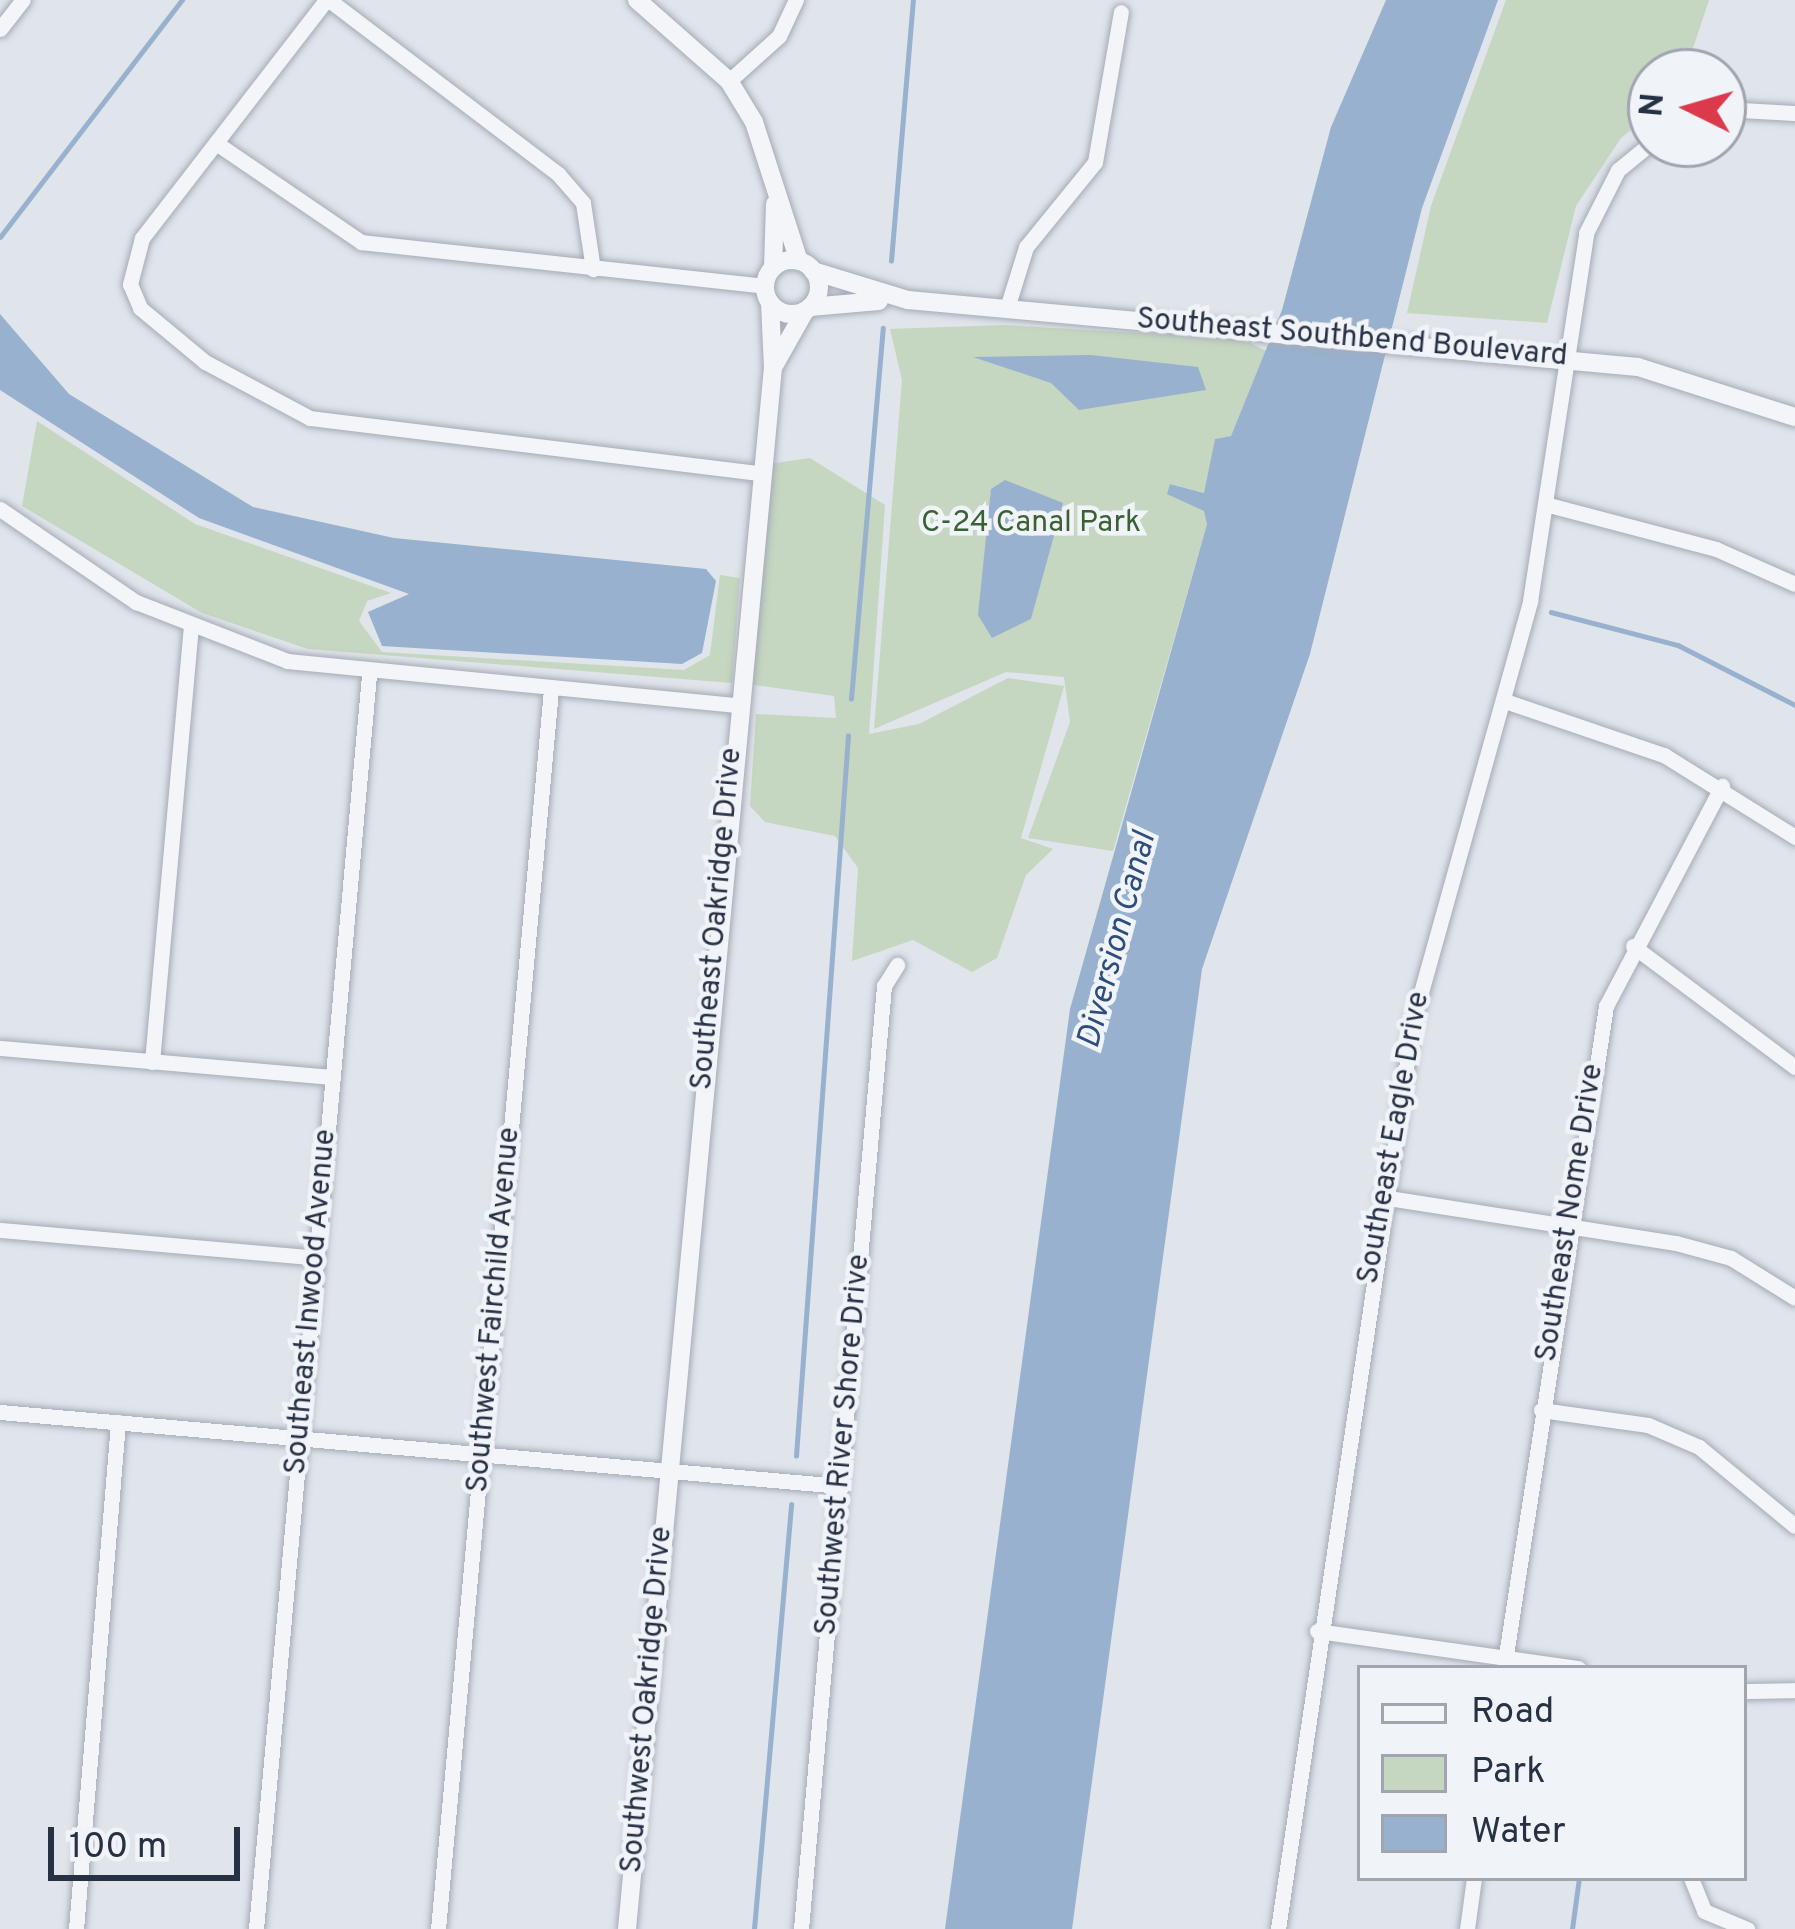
<!DOCTYPE html>
<style>
body{margin:0}
#map{position:relative;width:1795px;height:1929px;overflow:hidden;background:#e0e4eb;font-family:Overpass,sans-serif}
div>[style]{position:absolute}
[style*='--x']{left:calc(var(--x)*1px);top:calc(var(--y)*1px);width:calc(var(--w)*1px);rotate:calc(var(--a)*1deg)}
.green>*{inset:0;background:#c5d6c1}
.water>*{inset:0;background:#98b1ce}
.stream>*{height:4.5px;margin:-2.25px;padding:0 2.25px;transform-origin:2.25px;border-radius:2.25px;background:#98b1ce}
.roads{filter:drop-shadow(0 0 3px #a5abb6) drop-shadow(0 0 3px #a5abb6)}
.minor>*{height:15px;margin:-7.5px;padding:0 7.5px;transform-origin:7.5px;border-radius:7.5px;background:#f4f5f9}
.tertiary>*{height:18px;margin:-9px;padding:0 9px;transform-origin:9px;border-radius:9px;background:#f4f5f9}
.tertiary>.ring{margin:-9px;padding:0;box-sizing:content-box;background:none;border:18px solid #f4f5f9;border-radius:50%}
span{translate:-50% -50%;white-space:nowrap;text-align:center;line-height:1.15;-webkit-text-stroke:9px #f0f3f8;paint-order:stroke}
.street-label{font-size:30px;color:#273144}
.park-label{font-size:30px;color:#3a6133}
.water-label{font-size:33px;color:#2d4e7d;font-style:italic}
.legend{position:absolute;left:1357px;top:1665px;width:390px;height:216px;box-sizing:border-box;background:#f0f3f8;border:3px solid #a0a5b0;margin:0;padding:15px 21px;list-style:none;font-size:36px;color:#273144}
.legend li{display:flex;align-items:center;gap:24px;height:60px}
.legend b{width:60px;border:3px solid #a0a5b0}
.north{position:absolute;left:1627px;top:48px;width:120px;height:120px;box-sizing:border-box;background:#f0f3f8;border:3px solid #a0a5b0;border-radius:50%;rotate:275deg;font-size:33px;font-weight:700;line-height:48px;text-align:center;color:#273144}
.north::after{content:'';display:block;margin:auto;width:42px;height:54px;background:#dc394d;clip-path:polygon(50% 0,100% 100%,50% 72%,0 100%)}
.scale{position:absolute;left:48px;top:1827px;width:192px;height:54px;box-sizing:border-box;border:6px solid #273144;border-top:0;padding-left:15px;font-size:36px;line-height:42px;white-space:nowrap;color:#273144;-webkit-text-stroke:9px #f0f3f8;paint-order:stroke}
</style>
<div id="map">
<div class="green">
<i style="clip-path:polygon(1506px 0,1709px 0,1685px 72px,1651px 72px,1651px 114px,1621px 138px,1576px 206px,1547px 323px,1407px 313px,1431px 206px)"></i>
<i style="clip-path:polygon(1004px 325px,1243px 339px,1266px 351px,1231px 436px,1215px 439px,1205px 493px,1171px 484px,1167px 493px,1205px 511px,1207px 524px,1113px 851px,1028px 838px,1070px 722px,1064px 677px,1006px 672px,874px 729px,902px 380px,890px 329px)"></i>
<i style="clip-path:polygon(37px 421px,195px 524px,391px 593px,367px 601px,359px 621px,382px 652px,684px 670px,710px 655px,720px 575px,740px 578px,732px 683px,308px 649px,202px 613px,22px 506px)"></i>
<i style="clip-path:polygon(810px 458px,885px 505px,869px 734px,919px 724px,1008px 678px,1064px 686px,1021px 838px,1053px 849px,1026px 875px,997px 958px,972px 972px,913px 940px,852px 961px,858px 868px,835px 836px,765px 822px,750px 806px,756px 714px,836px 718px,834px 696px,747px 684px,769px 464px)"></i>
</div>
<div class="water">
<i style="clip-path:polygon(1386px 0,1498px 0,1422px 208px,1310px 654px,1202px 969px,1072px 1929px,945px 1929px,1070px 1009px,1207px 524px,1204px 511px,1167px 494px,1170px 484px,1204px 493px,1215px 439px,1231px 436px,1282px 310px,1331px 127px)"></i>
<i style="clip-path:polygon(0 314px,69px 394px,253px 507px,394px 538px,706px 569px,716px 581px,702px 653px,682px 664px,382px 646px,368px 612px,409px 594px,199px 518px,0 390px)"></i>
<i style="clip-path:polygon(1091px 355px,1198px 367px,1206px 390px,1079px 410px,1051px 383px,973px 357px)"></i>
<i style="clip-path:polygon(1005px 480px,1063px 503px,1031px 619px,992px 638px,978px 615px,991px 489px)"></i>
</div>
<div class="stream">
<i style="--x:0;--y:237;--w:299;--a:-52.5"></i>
<i style="--x:891;--y:261;--w:262;--a:-85.2"></i>
<i style="--x:1551;--y:612;--w:131;--a:14.6"></i>
<i style="--x:1678;--y:645;--w:131;--a:27.1"></i>
<i style="--x:851;--y:699;--w:372;--a:-85.1"></i>
<i style="--x:796;--y:1456;--w:722;--a:-85.87"></i>
<i style="--x:754;--y:1929;--w:426;--a:-85"></i>
<i style="--x:1572;--y:1929;--w:51;--a:-82.2"></i>
</div>
<div class="roads">
<div class="minor">
<i style="--x:326;--y:0;--w:301;--a:127.7"></i>
<i style="--x:142;--y:238;--w:48;--a:104.6"></i>
<i style="--x:130;--y:284;--w:26;--a:67"></i>
<i style="--x:140;--y:308;--w:85;--a:39.7"></i>
<i style="--x:205;--y:362;--w:119;--a:28.1"></i>
<i style="--x:310;--y:418;--w:451;--a:7"></i>
<i style="--x:329;--y:0;--w:288;--a:37.2"></i>
<i style="--x:558;--y:174;--w:38;--a:49"></i>
<i style="--x:583;--y:203;--w:67;--a:81.4"></i>
<i style="--x:0;--y:29;--w:37;--a:-52"></i>
<i style="--x:729;--y:81;--w:67;--a:-42"></i>
<i style="--x:779;--y:36;--w:40;--a:-65"></i>
<i style="--x:1723;--y:109;--w:72;--a:3.2"></i>
<i style="--x:216;--y:143;--w:176;--a:34.3"></i>
<i style="--x:361;--y:242;--w:406;--a:6.2"></i>
<i style="--x:1007;--y:308;--w:64;--a:-72.7"></i>
<i style="--x:1026;--y:247;--w:109;--a:-50.9"></i>
<i style="--x:1095;--y:162;--w:152;--a:-80.2"></i>
<i style="--x:1545;--y:504;--w:177;--a:14.7"></i>
<i style="--x:1716;--y:549;--w:86;--a:23.9"></i>
<i style="--x:0;--y:509;--w:165;--a:34.4"></i>
<i style="--x:136;--y:602;--w:162;--a:21.3"></i>
<i style="--x:287;--y:661;--w:452;--a:5.6"></i>
<i style="--x:1505;--y:701;--w:168;--a:18.8"></i>
<i style="--x:1664;--y:755;--w:155;--a:32"></i>
<i style="--x:1633;--y:946;--w:202;--a:36.8"></i>
<i style="--x:0;--y:1048;--w:334;--a:5"></i>
<i style="--x:152;--y:1062;--w:435;--a:-84.9"></i>
<i style="--x:1382;--y:1197;--w:298;--a:8.9"></i>
<i style="--x:1676;--y:1243;--w:57;--a:15.3"></i>
<i style="--x:1731;--y:1258;--w:75;--a:32"></i>
<i style="--x:0;--y:1230;--w:318;--a:5"></i>
<i style="--x:1541;--y:1410;--w:108;--a:8"></i>
<i style="--x:1648;--y:1425;--w:56;--a:23.3"></i>
<i style="--x:1699;--y:1447;--w:124;--a:39.5"></i>
<i style="--x:0;--y:1412;--w:843;--a:5.03"></i>
<i style="--x:1317;--y:1631;--w:264;--a:8.1"></i>
<i style="--x:1504;--y:1668;--w:670;--a:-81.24"></i>
<i style="--x:1606;--y:1006;--w:249;--a:-62.2"></i>
<i style="--x:1744;--y:1691;--w:51;--a:-1.1"></i>
<i style="--x:1691;--y:1878;--w:35;--a:68"></i>
<i style="--x:1704;--y:1911;--w:47;--a:22.7"></i>
<i style="--x:76;--y:1929;--w:509;--a:-85.26"></i>
<i style="--x:256;--y:1929;--w:1259;--a:-84.85"></i>
<i style="--x:438;--y:1929;--w:1244;--a:-84.79"></i>
<i style="--x:801;--y:1929;--w:947;--a:-84.97"></i>
<i style="--x:884;--y:986;--w:25;--a:-58"></i>
<i style="--x:1278;--y:1929;--w:918;--a:-81.54"></i>
<i style="--x:1413;--y:1021;--w:436;--a:-74.4"></i>
<i style="--x:1530;--y:601;--w:372;--a:-81.3"></i>
<i style="--x:1586;--y:233;--w:71;--a:-63.1"></i>
<i style="--x:1618;--y:170;--w:43;--a:-39.3"></i>
<i style="--x:1467;--y:1929;--w:51;--a:-82.2"></i>
</div>
<div class="tertiary">
<i style="--x:637;--y:0;--w:123;--a:41.4"></i>
<i style="--x:729;--y:81;--w:48;--a:58.6"></i>
<i style="--x:754;--y:122;--w:146;--a:72.1"></i>
<i class="ring" style="left:765px;top:260px;width:36px;height:36px"></i>
<i style="--x:773;--y:268;--w:64;--a:-88.2"></i>
<i style="--x:813;--y:271;--w:99;--a:17"></i>
<i style="--x:908;--y:300;--w:733;--a:5.24"></i>
<i style="--x:1638;--y:367;--w:165;--a:17.7"></i>
<i style="--x:810;--y:307;--w:69;--a:-5"></i>
<i style="--x:775;--y:364;--w:61;--a:-60.5"></i>
<i style="--x:627;--y:1929;--w:1568;--a:-84.66"></i>
<i style="--x:773;--y:368;--w:65;--a:-92.6"></i>
</div>
</div>
<div class="street-label">
<span style="left:1352px;top:339px;rotate:5deg">Southeast Southbend Boulevard</span>
<span style="left:718px;top:919px;rotate:-85deg">Southeast Oakridge Drive</span>
<span style="left:1395px;top:1138px;rotate:-80deg">Southeast Eagle Drive</span>
<span style="left:1571px;top:1213px;rotate:-81deg">Southeast Nome Drive</span>
<span style="left:312px;top:1302px;rotate:-85deg">Southeast Inwood Avenue</span>
<span style="left:495px;top:1310px;rotate:-85deg">Southwest Fairchild Avenue</span>
<span style="left:844px;top:1445px;rotate:-85deg">Southwest River Shore Drive</span>
<span style="left:648px;top:1700px;rotate:-85deg">Southwest Oakridge Drive</span>
</div>
<div class="park-label">
<span style="left:1031px;top:524px">C-24 Canal Park</span>
</div>
<div class="water-label">
<span style="left:1119px;top:941px;rotate:-75deg">Diversion Canal</span>
</div>
<ul class="legend">
<li><b style="height:15px;background:#f4f5f9"></b>Road</li>
<li><b style="height:33px;background:#c5d6c1"></b>Park</li>
<li><b style="height:33px;background:#98b1ce"></b>Water</li>
</ul>
<div class="north">N</div>
<div class="scale">100 m</div>
</div>
